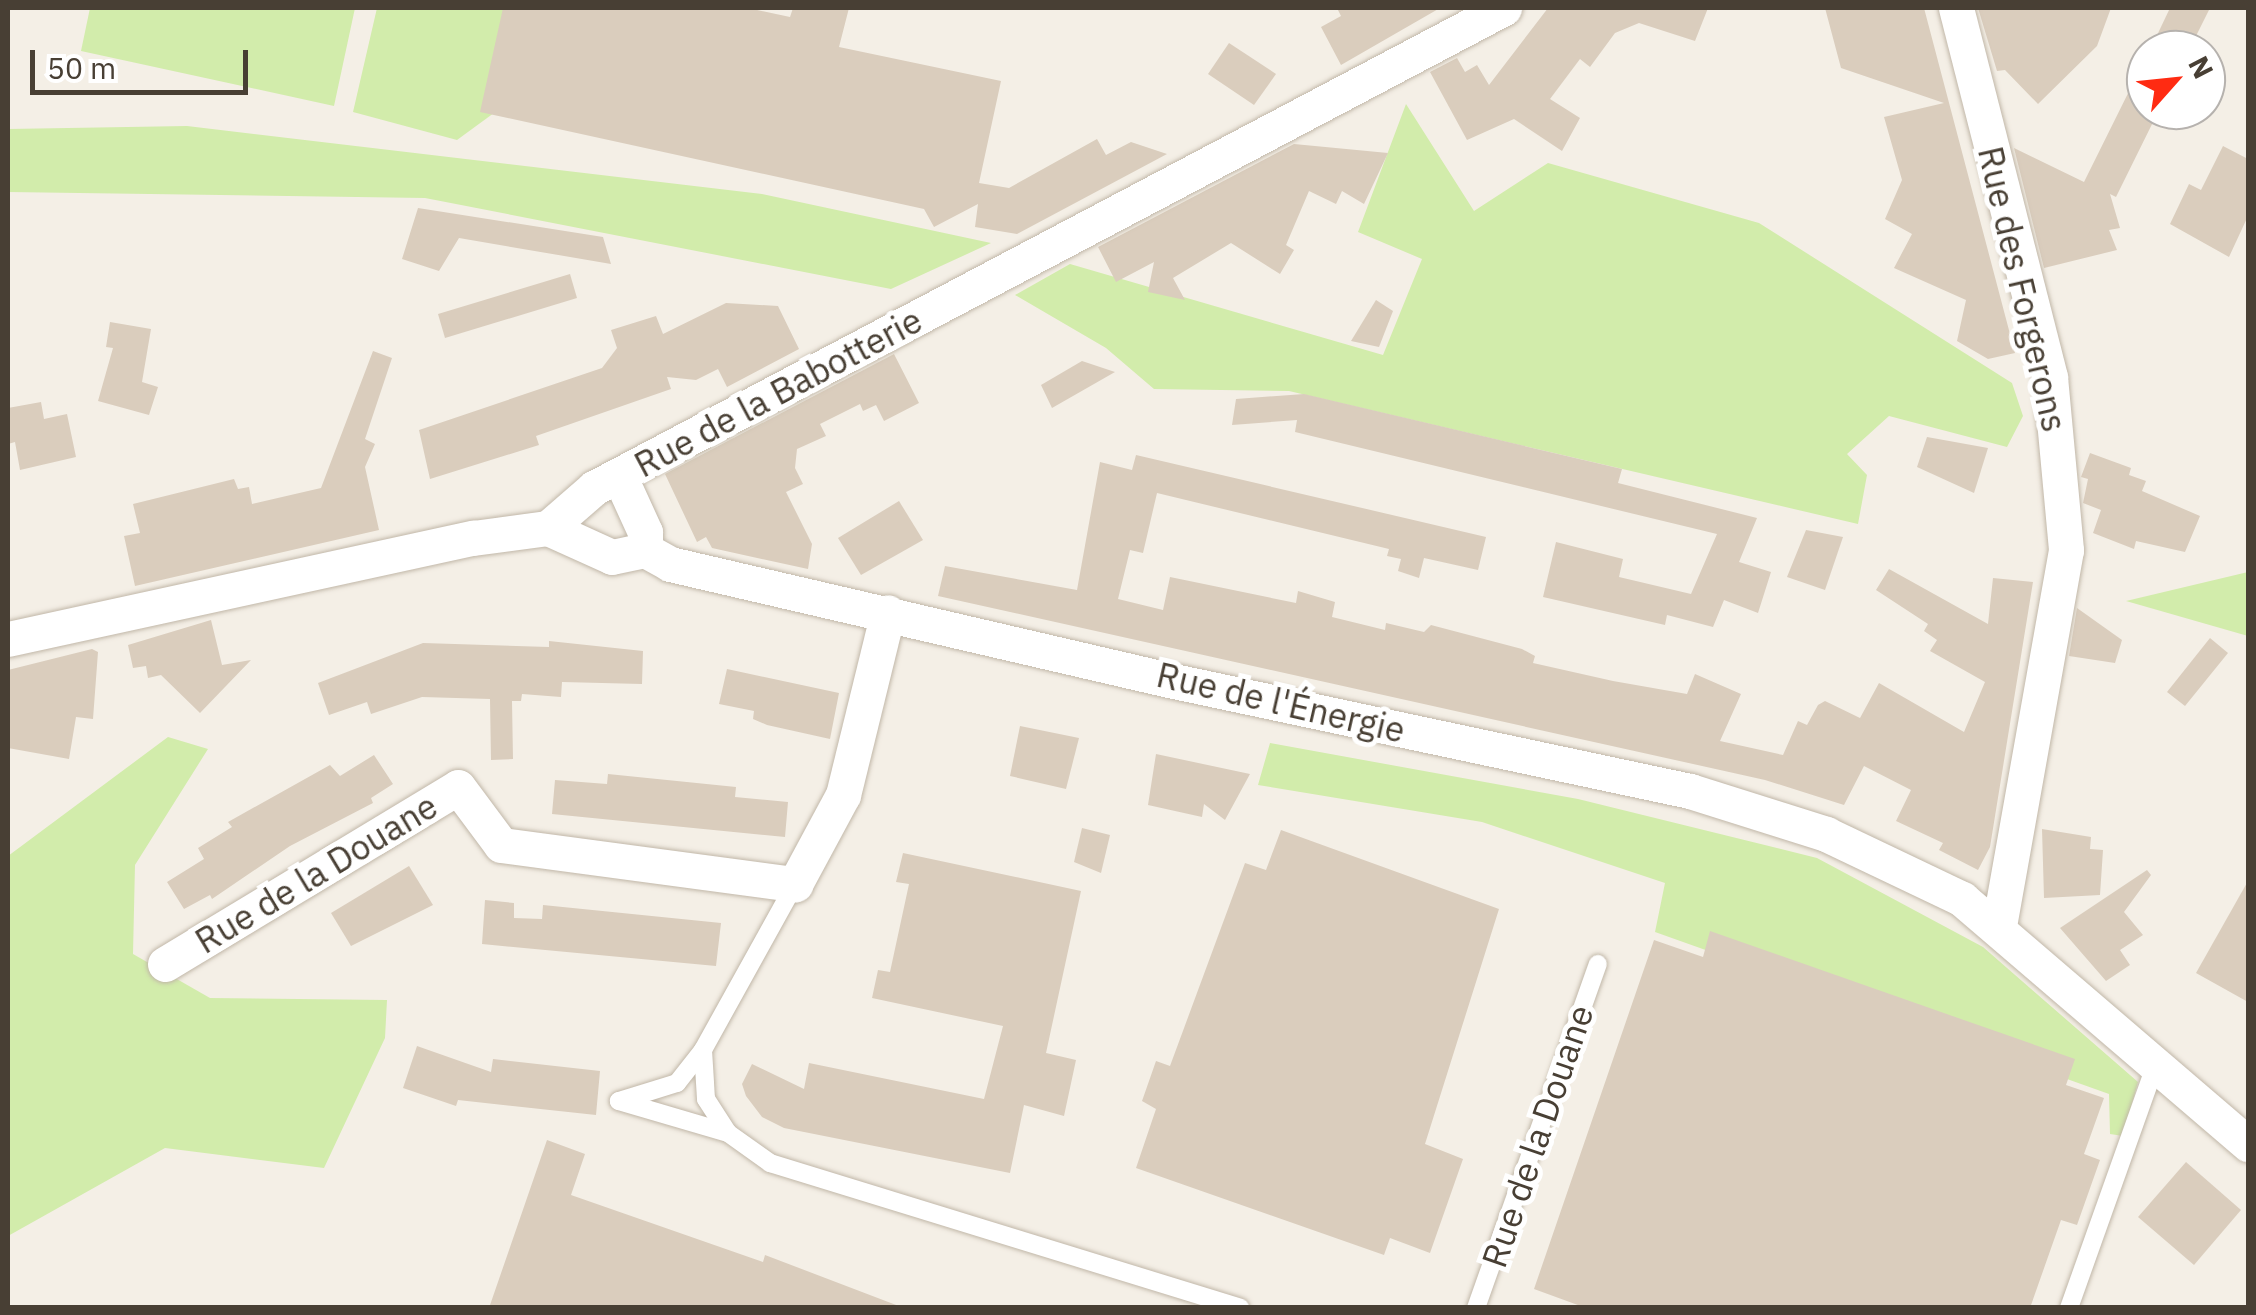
<!DOCTYPE html>
<meta charset="utf-8">
<style>
body{margin:0}
#map{position:relative;width:2256px;height:1315px;overflow:hidden;background:#f4efe6;font-family:"IBM Plex Sans",sans-serif}
div>[style]{position:absolute}
[style*='--x']{left:calc(var(--x)*1px);top:calc(var(--y)*1px);width:calc(var(--w)*1px);rotate:calc(var(--a)*1deg)}
.green>*{inset:0;background:#d2ecab}
.building>*{inset:0;background:#dacdbd}
.roads{filter:drop-shadow(0 0 2px #c1b7a8) drop-shadow(0 0 2px #c1b7a8)}
.service>*{height:18px;margin:-9px;padding:0 9px;transform-origin:9px;border-radius:9px;background:#fff}
.minor>*{height:35px;margin:-17.5px;padding:0 17.5px;transform-origin:17.5px;border-radius:17.5px;background:#fff}
span{translate:-50% -50%;white-space:nowrap;text-align:center;line-height:1.15;-webkit-text-stroke:10px #fff;paint-order:stroke}
.street-label{font-size:35px;color:#483f34}
.frame{position:absolute;inset:0;border:10px solid #483f34;pointer-events:none}
.north{position:absolute;left:2126px;top:30px;width:100px;height:100px;box-sizing:border-box;background:#fff;border:2px solid #b6b2ae;border-radius:50%;rotate:63deg;font-size:28px;font-weight:700;line-height:40px;text-align:center;color:#483f34}
.north::after{content:'';display:block;margin:auto;width:35px;height:45px;background:#ff2b12;clip-path:polygon(50% 0,100% 100%,50% 72%,0 100%)}
.scale{position:absolute;left:30px;top:50px;width:218px;height:45px;box-sizing:border-box;border:5px solid #483f34;border-top:0;padding-left:12px;font-size:30px;line-height:35px;white-space:nowrap;color:#483f34;-webkit-text-stroke:8px #fff;paint-order:stroke}
</style>
<div id="map">
<div class="green">
<i style="clip-path:polygon(90px 8px,355px 8px,334px 106px,81px 51px)"></i>
<i style="clip-path:polygon(377px 8px,637px 8px,457px 140px,353px 112px)"></i>
<i style="clip-path:polygon(1406px 104px,1474px 211px,1548px 163px,1759px 223px,2012px 383px,2023px 416px,2007px 447px,1889px 416px,1847px 454px,1867px 475px,1858px 524px,1289px 391px,1154px 389px,1106px 348px,1015px 295px,1070px 264px,1383px 355px,1422px 259px,1358px 232px)"></i>
<i style="clip-path:polygon(187px 126px,762px 194px,991px 243px,891px 289px,425px 198px,8px 192px,8px 129px)"></i>
<i style="clip-path:polygon(2248px 572px,2248px 636px,2126px 601px)"></i>
<i style="clip-path:polygon(168px 737px,208px 749px,135px 865px,133px 954px,210px 998px,387px 1000px,385px 1038px,324px 1168px,165px 1148px,8px 1236px,8px 856px)"></i>
<i style="clip-path:polygon(1270px 743px,1578px 799px,1817px 858px,1983px 947px,2138px 1082px,2123px 1136px,2110px 1134px,2109px 1094px,1655px 932px,1665px 883px,1482px 822px,1258px 785px)"></i>
</div>
<div class="building">
<i style="clip-path:polygon(503px 8px,748px 8px,790px 17px,793px 8px,849px 8px,839px 47px,1001px 81px,979px 183px,1009px 188px,1097px 139px,1106px 155px,1131px 142px,1167px 154px,1017px 234px,975px 227px,978px 204px,934px 227px,924px 209px,480px 112px)"></i>
<i style="clip-path:polygon(1337px 8px,1440px 8px,1341px 65px,1321px 27px,1341px 16px)"></i>
<i style="clip-path:polygon(1548px 8px,1708px 8px,1695px 41px,1639px 23px,1615px 33px,1590px 67px,1580px 59px,1550px 99px,1580px 118px,1562px 151px,1514px 119px,1467px 140px,1430px 72px,1457px 58px,1465px 72px,1477px 65px,1489px 85px)"></i>
<i style="clip-path:polygon(1825px 8px,1924px 8px,2015px 353px,1988px 359px,1957px 341px,1966px 300px,1894px 268px,1912px 234px,1885px 219px,1902px 180px,1884px 117px,1944px 103px,1841px 68px)"></i>
<i style="clip-path:polygon(1978px 8px,2111px 8px,2097px 46px,2038px 104px,2005px 70px,1997px 71px)"></i>
<i style="clip-path:polygon(2170px 8px,2210px 8px,2189px 50px,2150px 50px)"></i>
<i style="clip-path:polygon(1229px 43px,1276px 74px,1254px 105px,1208px 74px)"></i>
<i style="clip-path:polygon(2146px 57px,2146px 110px,2159px 110px,2116px 197px,2110px 194px,2120px 228px,2109px 230px,2117px 250px,2044px 268px,2014px 148px,2084px 182px)"></i>
<i style="clip-path:polygon(1294px 144px,1388px 153px,1364px 204px,1342px 191px,1336px 204px,1309px 191px,1286px 245px,1294px 250px,1280px 274px,1231px 243px,1173px 278px,1185px 300px,1148px 292px,1154px 262px,1116px 282px,1098px 247px)"></i>
<i style="clip-path:polygon(2223px 146px,2248px 159px,2248px 216px,2229px 257px,2170px 224px,2189px 184px,2201px 190px)"></i>
<i style="clip-path:polygon(418px 208px,603px 237px,611px 264px,459px 238px,439px 271px,402px 259px)"></i>
<i style="clip-path:polygon(570px 274px,577px 298px,445px 338px,438px 314px)"></i>
<i style="clip-path:polygon(1376px 300px,1393px 311px,1379px 347px,1351px 341px)"></i>
<i style="clip-path:polygon(726px 303px,778px 306px,799px 349px,727px 387px,718px 369px,696px 380px,667px 377px,671px 389px,536px 436px,539px 445px,430px 479px,419px 430px,602px 368px,617px 348px,611px 330px,656px 316px,663px 334px)"></i>
<i style="clip-path:polygon(110px 322px,151px 329px,142px 382px,158px 387px,149px 415px,98px 401px,113px 348px,106px 347px)"></i>
<i style="clip-path:polygon(373px 351px,392px 358px,365px 439px,375px 444px,365px 467px,379px 530px,135px 586px,124px 536px,140px 533px,133px 504px,234px 479px,238px 489px,249px 487px,252px 504px,321px 488px)"></i>
<i style="clip-path:polygon(894px 354px,919px 403px,884px 421px,876px 405px,863px 411px,860px 404px,820px 424px,826px 436px,797px 449px,795px 468px,803px 484px,786px 492px,812px 544px,808px 569px,712px 548px,706px 537px,697px 542px,665px 474px)"></i>
<i style="clip-path:polygon(1082px 361px,1115px 372px,1052px 408px,1041px 385px)"></i>
<i style="clip-path:polygon(1304px 394px,1622px 469px,1618px 483px,1757px 518px,1739px 562px,1771px 572px,1758px 613px,1724px 600px,1713px 627px,1667px 615px,1665px 625px,1543px 597px,1556px 542px,1623px 559px,1619px 577px,1691px 594px,1717px 534px,1295px 432px,1297px 420px,1232px 425px,1236px 399px)"></i>
<i style="clip-path:polygon(41px 402px,44px 419px,67px 414px,76px 457px,20px 470px,15px 442px,8px 444px,8px 408px)"></i>
<i style="clip-path:polygon(1927px 437px,1988px 448px,1974px 493px,1917px 467px)"></i>
<i style="clip-path:polygon(2090px 453px,2131px 468px,2129px 475px,2146px 481px,2142px 491px,2200px 516px,2185px 552px,2136px 541px,2134px 549px,2093px 533px,2101px 510px,2083px 503px,2088px 479px,2081px 477px)"></i>
<i style="clip-path:polygon(1136px 455px,1486px 537px,1478px 570px,1424px 558px,1419px 578px,1398px 571px,1401px 559px,1387px 556px,1389px 549px,1157px 493px,1143px 553px,1130px 550px,1118px 599px,1163px 610px,1170px 577px,1296px 603px,1298px 591px,1335px 602px,1332px 617px,1385px 630px,1386px 623px,1424px 632px,1431px 625px,1522px 649px,1535px 656px,1533px 663px,1613px 681px,1687px 694px,1695px 674px,1741px 694px,1720px 741px,1783px 755px,1798px 721px,1807px 725px,1818px 705px,1825px 701px,1860px 718px,1879px 683px,1964px 732px,1985px 682px,1930px 651px,1937px 640px,1924px 631px,1928px 624px,1876px 590px,1889px 569px,1988px 624px,1993px 578px,2033px 582px,1990px 847px,1978px 870px,1939px 850px,1943px 843px,1896px 821px,1911px 790px,1864px 766px,1844px 805px,1765px 780px,938px 596px,945px 566px,1077px 590px,1100px 462px,1132px 470px)"></i>
<i style="clip-path:polygon(899px 501px,923px 540px,861px 575px,838px 538px)"></i>
<i style="clip-path:polygon(1806px 530px,1843px 537px,1825px 590px,1787px 577px)"></i>
<i style="clip-path:polygon(2077px 608px,2122px 640px,2115px 663px,2069px 656px)"></i>
<i style="clip-path:polygon(211px 620px,222px 665px,251px 660px,200px 713px,161px 675px,148px 678px,146px 666px,133px 668px,128px 645px)"></i>
<i style="clip-path:polygon(2210px 638px,2228px 653px,2185px 706px,2167px 692px)"></i>
<i style="clip-path:polygon(549px 641px,643px 651px,642px 684px,562px 682px,561px 697px,522px 694px,521px 701px,512px 701px,513px 759px,491px 760px,490px 699px,422px 697px,371px 714px,367px 702px,329px 715px,318px 683px,423px 643px,549px 647px)"></i>
<i style="clip-path:polygon(92px 649px,98px 652px,93px 719px,76px 717px,69px 759px,8px 748px,8px 670px)"></i>
<i style="clip-path:polygon(727px 669px,839px 693px,830px 739px,767px 725px,753px 719px,754px 711px,719px 704px)"></i>
<i style="clip-path:polygon(1020px 726px,1079px 738px,1066px 789px,1010px 776px)"></i>
<i style="clip-path:polygon(1156px 754px,1250px 774px,1225px 820px,1204px 804px,1202px 817px,1148px 805px)"></i>
<i style="clip-path:polygon(374px 755px,393px 784px,371px 798px,373px 803px,290px 846px,212px 899px,210px 895px,184px 909px,167px 882px,204px 859px,198px 848px,232px 827px,228px 822px,330px 765px,340px 776px)"></i>
<i style="clip-path:polygon(608px 774px,736px 787px,735px 797px,788px 802px,785px 837px,552px 814px,555px 780px,607px 784px)"></i>
<i style="clip-path:polygon(1082px 828px,1110px 835px,1101px 873px,1074px 862px)"></i>
<i style="clip-path:polygon(2042px 829px,2091px 837px,2090px 849px,2103px 850px,2100px 895px,2044px 898px)"></i>
<i style="clip-path:polygon(1281px 830px,1499px 909px,1425px 1144px,1463px 1159px,1430px 1253px,1390px 1238px,1384px 1255px,1136px 1168px,1156px 1109px,1142px 1101px,1156px 1061px,1170px 1066px,1245px 863px,1266px 870px)"></i>
<i style="clip-path:polygon(903px 853px,1081px 891px,1046px 1053px,1076px 1060px,1064px 1116px,1024px 1105px,1010px 1173px,784px 1128px,762px 1117px,746px 1096px,742px 1084px,752px 1064px,804px 1089px,809px 1063px,984px 1099px,1003px 1026px,872px 998px,878px 970px,890px 972px,909px 884px,896px 882px)"></i>
<i style="clip-path:polygon(409px 866px,433px 905px,351px 946px,331px 913px)"></i>
<i style="clip-path:polygon(2147px 870px,2151px 875px,2124px 912px,2143px 935px,2120px 950px,2130px 965px,2106px 981px,2060px 928px)"></i>
<i style="clip-path:polygon(2248px 881px,2248px 1002px,2196px 973px)"></i>
<i style="clip-path:polygon(485px 900px,514px 903px,514px 918px,542px 919px,543px 905px,721px 923px,716px 966px,482px 944px)"></i>
<i style="clip-path:polygon(1710px 931px,2075px 1059px,2066px 1085px,2104px 1098px,2084px 1154px,2100px 1160px,2077px 1225px,2061px 1220px,2030px 1308px,1586px 1308px,1534px 1289px,1654px 940px,1703px 957px)"></i>
<i style="clip-path:polygon(417px 1046px,491px 1072px,493px 1059px,600px 1071px,596px 1115px,458px 1100px,456px 1106px,403px 1088px)"></i>
<i style="clip-path:polygon(547px 1140px,585px 1154px,571px 1195px,763px 1262px,765px 1255px,904px 1308px,489px 1308px)"></i>
<i style="clip-path:polygon(2186px 1162px,2241px 1210px,2194px 1265px,2138px 1217px)"></i>
</div>
<div class="roads">
<div class="service">
<i style="--x:795;--y:884;--w:190;--a:119"></i>
<i style="--x:703;--y:1050;--w:49;--a:86.5"></i>
<i style="--x:706;--y:1099;--w:40;--a:57.1"></i>
<i style="--x:728;--y:1133;--w:52;--a:35.5"></i>
<i style="--x:770;--y:1163;--w:492;--a:17.1"></i>
<i style="--x:703;--y:1050;--w:42;--a:128.2"></i>
<i style="--x:677;--y:1083;--w:61;--a:162.8"></i>
<i style="--x:619;--y:1101;--w:114;--a:16.4"></i>
<i style="--x:1476;--y:1308;--w:365;--a:-70.5"></i>
<i style="--x:2069;--y:1308;--w:260;--a:-70.4"></i>
</div>
<div class="minor">
<i style="--x:1956;--y:8;--w:381;--a:75.7"></i>
<i style="--x:2050;--y:377;--w:174;--a:84.7"></i>
<i style="--x:2066;--y:550;--w:384;--a:100.1"></i>
<i style="--x:619;--y:475;--w:63;--a:65.5"></i>
<i style="--x:645;--y:532;--w:18;--a:90"></i>
<i style="--x:548;--y:528;--w:70;--a:24.4"></i>
<i style="--x:612;--y:557;--w:34;--a:-12"></i>
<i style="--x:645;--y:550;--w:29;--a:29"></i>
<i style="--x:670;--y:564;--w:512;--a:13.09"></i>
<i style="--x:1169;--y:680;--w:533;--a:12.03"></i>
<i style="--x:1690;--y:791;--w:143;--a:17.5"></i>
<i style="--x:1826;--y:834;--w:151;--a:25.5"></i>
<i style="--x:1962;--y:899;--w:377;--a:40.6"></i>
<i style="--x:8;--y:639;--w:476;--a:-12.3"></i>
<i style="--x:473;--y:538;--w:76;--a:-7.6"></i>
<i style="--x:548;--y:528;--w:61;--a:-41"></i>
<i style="--x:594;--y:488;--w:1029;--a:-27.81"></i>
<i style="--x:165;--y:964;--w:342;--a:-31.1"></i>
<i style="--x:458;--y:787;--w:72;--a:53.4"></i>
<i style="--x:501;--y:845;--w:297;--a:7.6"></i>
<i style="--x:795;--y:884;--w:101;--a:-61.7"></i>
<i style="--x:843;--y:795;--w:188;--a:-76.2"></i>
</div>
</div>
<div class="street-label">
<span style="left:2023px;top:289px;rotate:77deg">Rue des Forgerons</span>
<span style="left:778px;top:392px;rotate:-28deg">Rue de la Babotterie</span>
<span style="left:1281px;top:702px;rotate:13deg">Rue de l'Énergie</span>
<span style="left:316px;top:873px;rotate:-31deg">Rue de la Douane</span>
<span style="left:1537px;top:1136px;rotate:-71deg">Rue de la Douane</span>
</div>
<div class="frame"></div>
<div class="north">N</div>
<div class="scale">50 m</div>
</div>
